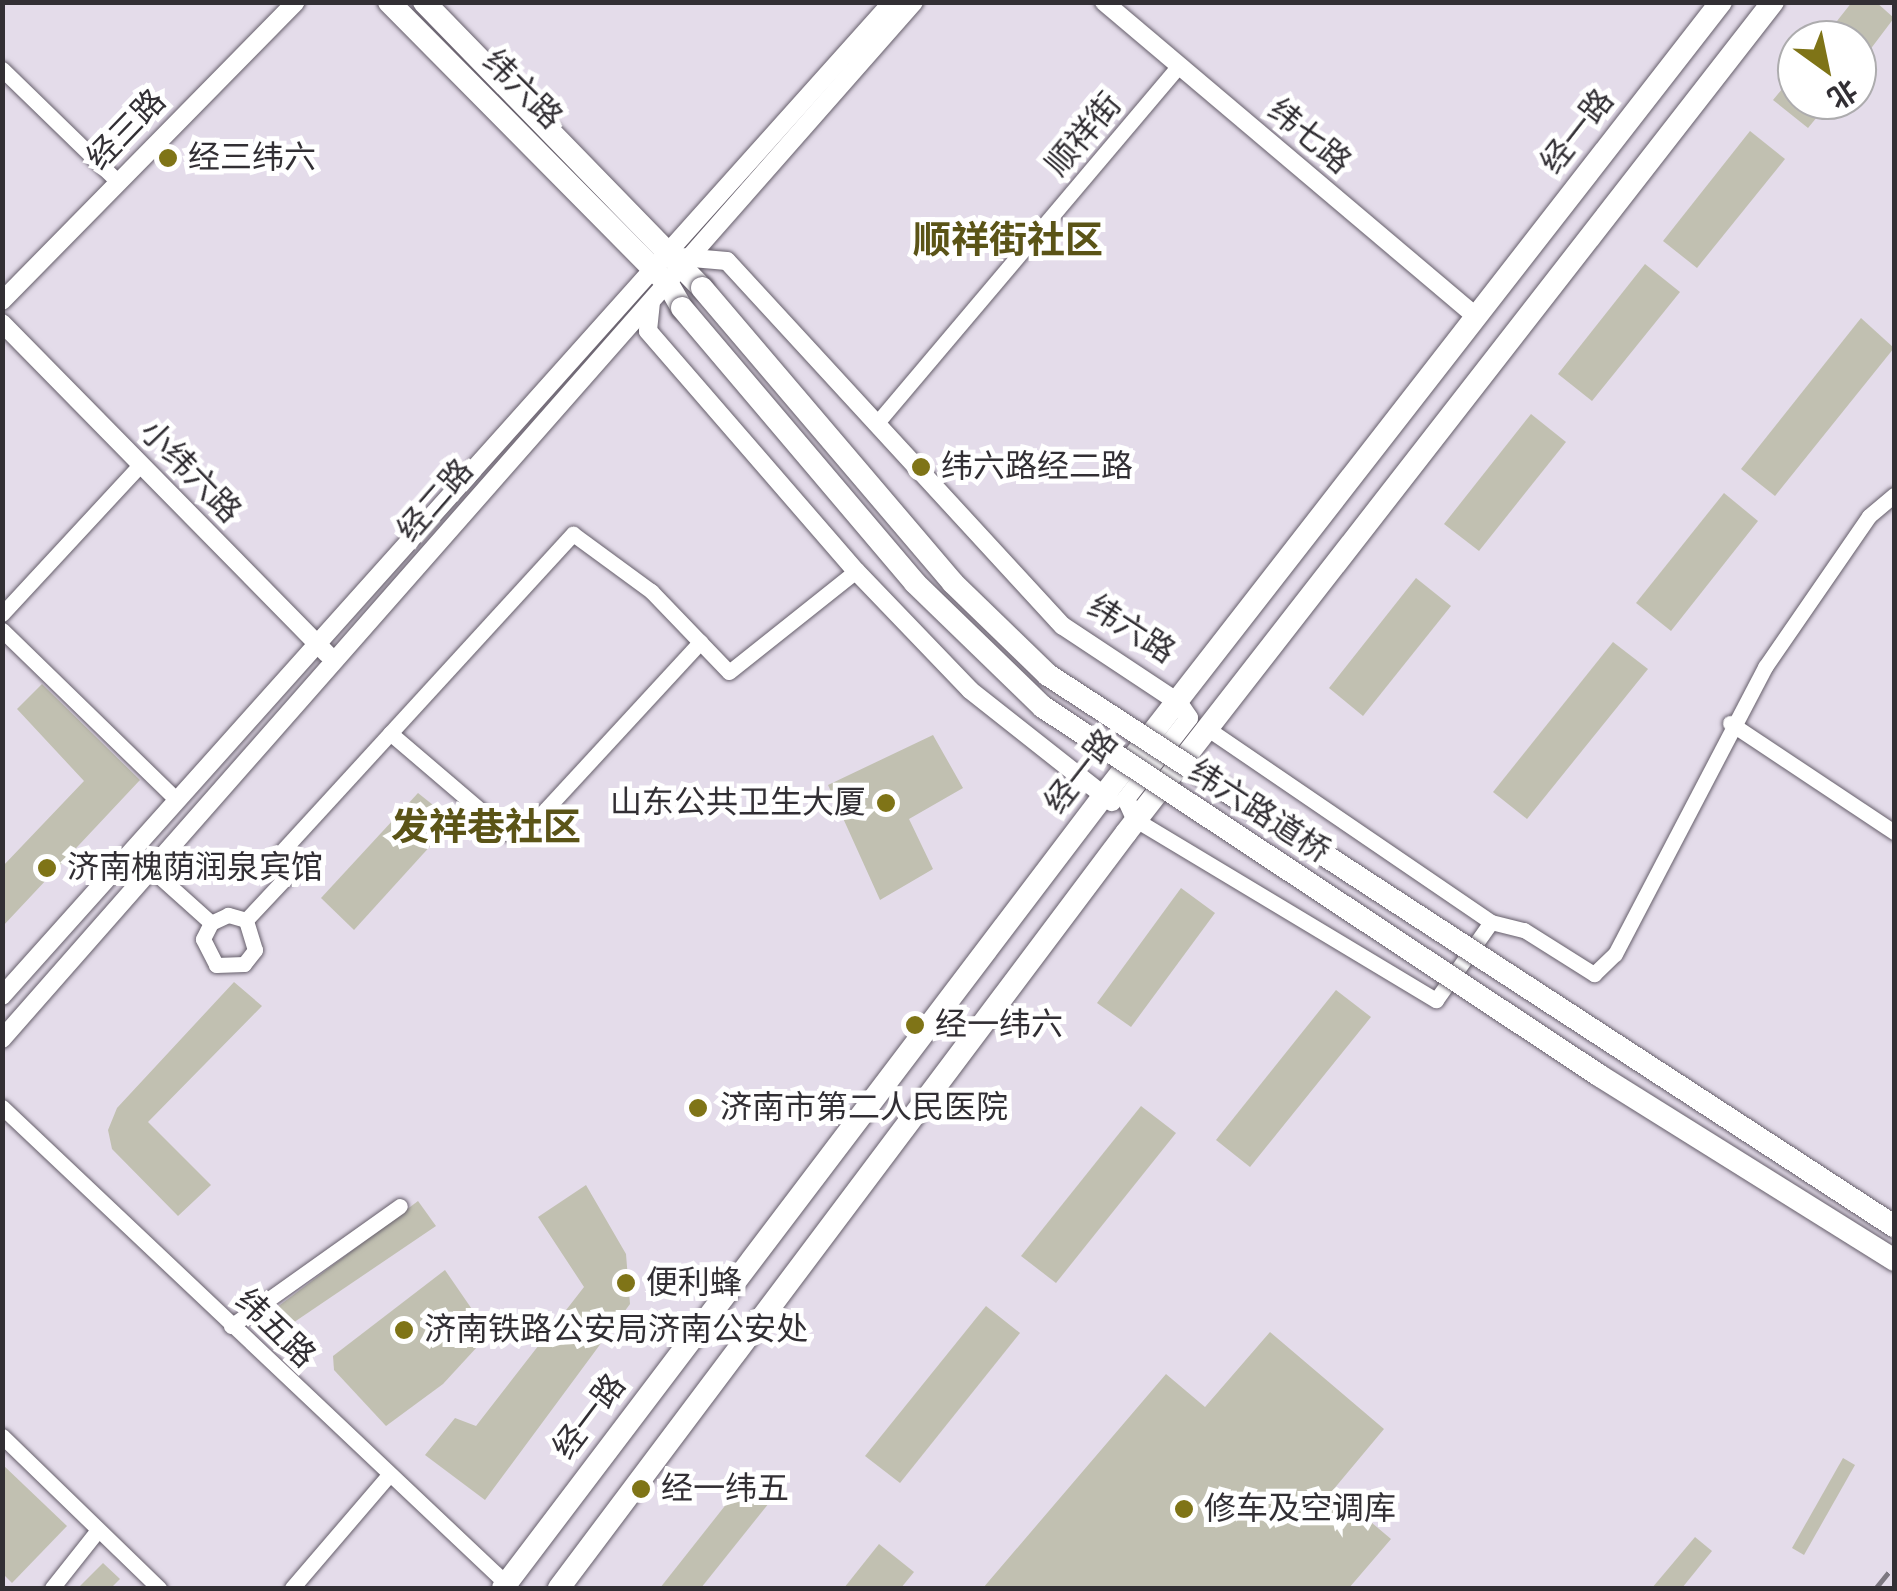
<!DOCTYPE html>
<meta charset="utf-8">
<style>
body{margin:0}
#map{position:relative;width:1897px;height:1591px;overflow:hidden;background:#e4dcea;font-family:Karla,"Noto Sans SC",sans-serif}
div>[style]{position:absolute}
[style*='--x']{left:calc(var(--x)*1px);top:calc(var(--y)*1px);width:calc(var(--w)*1px);rotate:calc(var(--a)*1deg)}
.building>*{inset:0;background:#c1c0b1}
.roads{filter:drop-shadow(0 0 2px #655e6a) drop-shadow(0 0 2px #655e6a)}
.minor>*{height:15px;margin:-7.5px;padding:0 7.5px;transform-origin:7.5px;border-radius:7.5px;background:#fff}
.tertiary>*{height:18px;margin:-9px;padding:0 9px;transform-origin:9px;border-radius:9px;background:#fff}
.primary>*{height:22px;margin:-11px;padding:0 11px;transform-origin:11px;border-radius:11px;background:#fff}
.rail>*{height:5px;margin-top:-2.5px;transform-origin:0;background:repeating-linear-gradient(90deg,#7d7881 0 20px,transparent 0 30px)}
.bridges{filter:drop-shadow(0 0 2px #655e6a) drop-shadow(0 0 2px #655e6a)}
.primary-bridge>*{height:22px;margin:-11px;padding:0 11px;transform-origin:11px;border-radius:11px;background:#fff}
.dots>*{width:28px;height:28px;translate:-50% -50%;box-sizing:border-box;border:5px solid #fff;border-radius:50%}
span{translate:-50% -50%;white-space:nowrap;text-align:center;line-height:1.15;-webkit-text-stroke:10px #fff;paint-order:stroke}
.street-label{font-size:32px;color:#322f34}
.poi-label{font-size:32px;color:#322f34}
.left{translate:0 -50%;text-align:left}
.right{translate:-100% -50%;text-align:right}
.quarter-label{font-size:38px;color:#5b5417;font-weight:700}
.frame{position:absolute;inset:0;border:5px solid #322f34;pointer-events:none}
.north{position:absolute;left:1777px;top:20px;width:100px;height:100px;box-sizing:border-box;background:#fff;border:2px solid #adacae;border-radius:50%;rotate:147deg;font-size:28px;font-weight:700;line-height:40px;text-align:center;color:#322f34}
.north::after{content:'';display:block;margin:auto;width:35px;height:45px;background:#7f7417;clip-path:polygon(50% 0,100% 100%,50% 72%,0 100%)}
</style>
<div id="map">
<div class="building">
<i style="clip-path:polygon(1852px 2px,1876px 2px,1894px 18px,1857px 67px,1857px 40px,1822px 40px)"></i>
<i style="clip-path:polygon(1797px 71px,1797px 100px,1831px 100px,1808px 128px,1773px 100px)"></i>
<i style="clip-path:polygon(1750px 131px,1785px 159px,1697px 268px,1663px 241px)"></i>
<i style="clip-path:polygon(1645px 264px,1680px 292px,1592px 401px,1558px 374px)"></i>
<i style="clip-path:polygon(1861px 318px,1894px 348px,1775px 496px,1741px 469px)"></i>
<i style="clip-path:polygon(1531px 414px,1566px 442px,1479px 551px,1444px 524px)"></i>
<i style="clip-path:polygon(1724px 493px,1758px 521px,1671px 631px,1636px 603px)"></i>
<i style="clip-path:polygon(1416px 578px,1451px 606px,1363px 716px,1329px 688px)"></i>
<i style="clip-path:polygon(1613px 642px,1648px 669px,1527px 819px,1493px 792px)"></i>
<i style="clip-path:polygon(42px 684px,140px 780px,2px 927px,2px 867px,84px 781px,17px 709px)"></i>
<i style="clip-path:polygon(933px 735px,963px 788px,909px 819px,933px 869px,880px 900px,828px 785px)"></i>
<i style="clip-path:polygon(418px 793px,453px 821px,354px 930px,321px 898px)"></i>
<i style="clip-path:polygon(1181px 888px,1215px 913px,1131px 1027px,1097px 1003px)"></i>
<i style="clip-path:polygon(234px 982px,262px 1006px,148px 1122px,211px 1185px,178px 1216px,112px 1149px,108px 1130px,117px 1108px)"></i>
<i style="clip-path:polygon(1336px 990px,1371px 1017px,1250px 1167px,1216px 1140px)"></i>
<i style="clip-path:polygon(1141px 1106px,1176px 1133px,1056px 1283px,1021px 1256px)"></i>
<i style="clip-path:polygon(586px 1185px,626px 1254px,630px 1304px,485px 1500px,425px 1455px,455px 1418px,476px 1426px,584px 1287px,538px 1217px)"></i>
<i style="clip-path:polygon(418px 1201px,436px 1226px,284px 1329px,272px 1311px)"></i>
<i style="clip-path:polygon(445px 1270px,489px 1334px,443px 1384px,386px 1426px,334px 1370px,333px 1356px)"></i>
<i style="clip-path:polygon(986px 1306px,1020px 1333px,900px 1483px,865px 1456px)"></i>
<i style="clip-path:polygon(1270px 1332px,1384px 1429px,1333px 1490px,1391px 1539px,1349px 1588px,983px 1588px,1166px 1374px,1205px 1407px)"></i>
<i style="clip-path:polygon(1843px 1458px,1855px 1465px,1804px 1555px,1792px 1548px)"></i>
<i style="clip-path:polygon(2px 1464px,67px 1526px,12px 1583px,2px 1573px)"></i>
<i style="clip-path:polygon(743px 1483px,769px 1503px,701px 1588px,660px 1588px)"></i>
<i style="clip-path:polygon(1695px 1537px,1712px 1551px,1682px 1588px,1652px 1588px)"></i>
<i style="clip-path:polygon(879px 1544px,914px 1572px,901px 1588px,844px 1588px)"></i>
<i style="clip-path:polygon(103px 1563px,120px 1579px,111px 1588px,78px 1588px)"></i>
</div>
<div class="roads">
<div class="minor">
<i style="--x:2;--y:69;--w:162;--a:44.2"></i>
<i style="--x:876;--y:424;--w:469;--a:-49.8"></i>
<i style="--x:2;--y:614;--w:205;--a:-47.2"></i>
<i style="--x:2;--y:630;--w:244;--a:44.2"></i>
<i style="--x:1730;--y:723;--w:197;--a:33.6"></i>
<i style="--x:1208;--y:729;--w:343;--a:34.3"></i>
<i style="--x:1491;--y:922;--w:34;--a:14"></i>
<i style="--x:1524;--y:930;--w:83;--a:32.2"></i>
<i style="--x:1594;--y:974;--w:29;--a:-44"></i>
<i style="--x:1615;--y:954;--w:324;--a:-62.4"></i>
<i style="--x:1765;--y:667;--w:183;--a:-55.4"></i>
<i style="--x:1869;--y:516;--w:33;--a:-40"></i>
<i style="--x:390;--y:733;--w:154;--a:40.5"></i>
<i style="--x:507;--y:833;--w:17;--a:0"></i>
<i style="--x:524;--y:833;--w:260;--a:-47.3"></i>
<i style="--x:1136;--y:820;--w:350;--a:31"></i>
<i style="--x:1436;--y:1000;--w:95;--a:-54.8"></i>
<i style="--x:132;--y:852;--w:106;--a:41.9"></i>
<i style="--x:211;--y:923;--w:18;--a:117"></i>
<i style="--x:203;--y:939;--w:29;--a:63"></i>
<i style="--x:216;--y:965;--w:28;--a:-2"></i>
<i style="--x:244;--y:964;--w:18;--a:-52"></i>
<i style="--x:255;--y:950;--w:31;--a:-107"></i>
<i style="--x:246;--y:920;--w:19;--a:-164"></i>
<i style="--x:228;--y:915;--w:19;--a:155"></i>
<i style="--x:246;--y:920;--w:64;--a:-46.9"></i>
<i style="--x:290;--y:873;--w:21;--a:-145"></i>
<i style="--x:273;--y:861;--w:444;--a:-47.5"></i>
<i style="--x:573;--y:534;--w:97;--a:36.2"></i>
<i style="--x:651;--y:591;--w:112;--a:46.1"></i>
<i style="--x:729;--y:672;--w:162;--a:-38.5"></i>
<i style="--x:2;--y:1107;--w:700;--a:43.38"></i>
<i style="--x:231;--y:1326;--w:207;--a:-35.4"></i>
<i style="--x:2;--y:1436;--w:219;--a:44.1"></i>
<i style="--x:52;--y:1588;--w:74;--a:-51.6"></i>
<i style="--x:292;--y:1588;--w:149;--a:-49.4"></i>
</div>
<div class="tertiary">
<i style="--x:1104;--y:2;--w:486;--a:40.2"></i>
<i style="--x:681;--y:257;--w:46;--a:5"></i>
<i style="--x:727;--y:261;--w:496;--a:47.4"></i>
<i style="--x:1063;--y:626;--w:138;--a:33.5"></i>
<i style="--x:1178;--y:702;--w:19;--a:55"></i>
<i style="--x:1189;--y:718;--w:103;--a:127.9"></i>
<i style="--x:1126;--y:799;--w:23;--a:65"></i>
<i style="--x:2;--y:301;--w:419;--a:-45.5"></i>
<i style="--x:651;--y:302;--w:29;--a:96"></i>
<i style="--x:648;--y:331;--w:318;--a:49.1"></i>
<i style="--x:856;--y:571;--w:165;--a:46.2"></i>
<i style="--x:970;--y:690;--w:181;--a:38.3"></i>
<i style="--x:2;--y:323;--w:464;--a:45.5"></i>
<i style="--x:2;--y:996;--w:1334;--a:-48.16"></i>
<i style="--x:2;--y:1039;--w:1381;--a:-48.67"></i>
</div>
<div class="primary">
<i style="--x:389;--y:2;--w:397;--a:45.3"></i>
<i style="--x:668;--y:284;--w:28;--a:60"></i>
<i style="--x:424;--y:2;--w:399;--a:45.8"></i>
<i style="--x:503;--y:1588;--w:995;--a:-52.84"></i>
<i style="--x:1104;--y:795;--w:1005;--a:-52.12"></i>
<i style="--x:559;--y:1588;--w:944;--a:-53.09"></i>
<i style="--x:1126;--y:833;--w:1053;--a:-52.1"></i>
</div>
</div>
<div class="rail">
<i style="--x:1876;--y:1588;--w:28;--a:-51"></i>
</div>
<div class="bridges">
<div class="primary-bridge">
<i style="--x:702;--y:288;--w:387;--a:49.6"></i>
<i style="--x:953;--y:583;--w:132;--a:44.1"></i>
<i style="--x:1048;--y:675;--w:1010;--a:33.08"></i>
<i style="--x:682;--y:308;--w:360;--a:49.7"></i>
<i style="--x:915;--y:583;--w:178;--a:44.1"></i>
<i style="--x:1043;--y:707;--w:668;--a:33.52"></i>
<i style="--x:1600;--y:1076;--w:347;--a:32"></i>
</div>
</div>
<div class="dots">
<i style="left:168px;top:158px;background:#7f7417"></i>
<i style="left:921px;top:467px;background:#7f7417"></i>
<i style="left:886px;top:803px;background:#7f7417"></i>
<i style="left:47px;top:868px;background:#7f7417"></i>
<i style="left:915px;top:1025px;background:#7f7417"></i>
<i style="left:698px;top:1108px;background:#7f7417"></i>
<i style="left:626px;top:1283px;background:#7f7417"></i>
<i style="left:404px;top:1330px;background:#7f7417"></i>
<i style="left:641px;top:1489px;background:#7f7417"></i>
<i style="left:1184px;top:1509px;background:#7f7417"></i>
</div>
<div class="street-label">
<span style="left:522px;top:90px;rotate:45deg">纬六路</span>
<span style="left:127px;top:130px;rotate:-46deg">经三路</span>
<span style="left:1578px;top:132px;rotate:-52deg">经一路</span>
<span style="left:1084px;top:135px;rotate:-50deg">顺祥街</span>
<span style="left:1309px;top:137px;rotate:40deg">纬七路</span>
<span style="left:190px;top:472px;rotate:46deg">小纬六路</span>
<span style="left:436px;top:501px;rotate:-49deg">经二路</span>
<span style="left:1131px;top:630px;rotate:33deg">纬六路</span>
<span style="left:1082px;top:772px;rotate:-52deg">经一路</span>
<span style="left:1259px;top:812px;rotate:33deg">纬六路道桥</span>
<span style="left:275px;top:1329px;rotate:44deg">纬五路</span>
<span style="left:590px;top:1417px;rotate:-53deg">经一路</span>
</div>
<div class="poi-label">
<span class="left" style="left:188px;top:158px">经三纬六</span>
<span class="left" style="left:941px;top:467px">纬六路经二路</span>
<span class="right" style="left:866px;top:803px">山东公共卫生大厦</span>
<span class="left" style="left:67px;top:868px">济南槐荫润泉宾馆</span>
<span class="left" style="left:935px;top:1025px">经一纬六</span>
<span class="left" style="left:720px;top:1108px">济南市第二人民医院</span>
<span class="left" style="left:646px;top:1283px">便利蜂</span>
<span class="left" style="left:424px;top:1330px">济南铁路公安局济南公安处</span>
<span class="left" style="left:661px;top:1489px">经一纬五</span>
<span class="left" style="left:1204px;top:1509px">修车及空调库</span>
</div>
<div class="quarter-label">
<span style="left:1008px;top:241px">顺祥街社区</span>
<span style="left:486px;top:828px">发祥巷社区</span>
</div>
<div class="frame"></div>
<div class="north">北</div>
</div>
